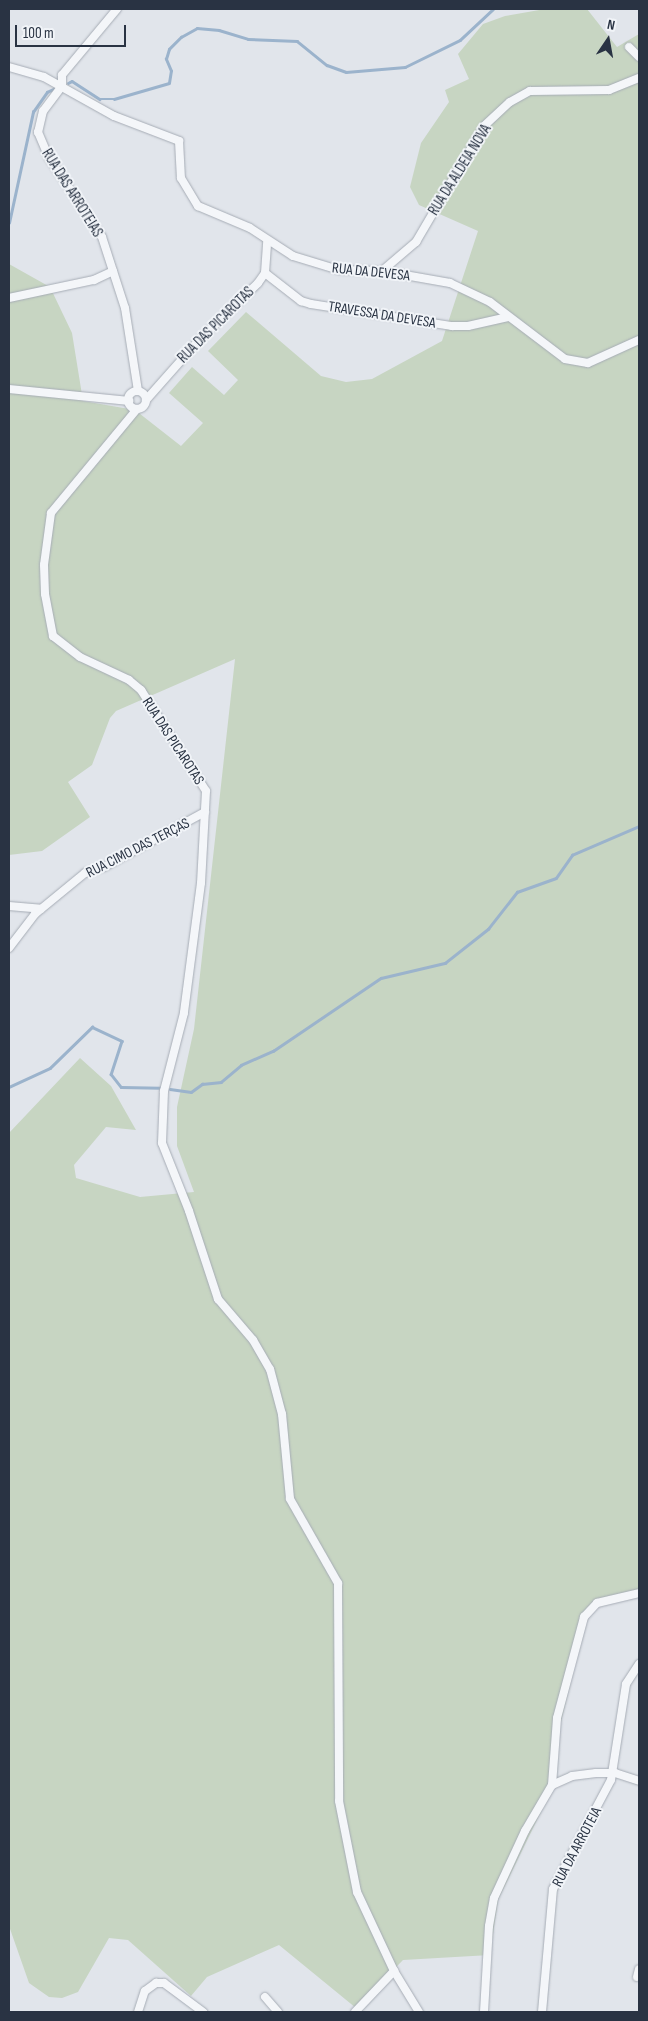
<!DOCTYPE html>
<meta charset="utf-8">
<style>
body{margin:0}
#map{position:relative;width:648px;height:2021px;overflow:hidden;background:#e1e5eb;font-family:"Sofia Sans Condensed",sans-serif}
div>[style]{position:absolute}
[style*='--x']{left:calc(var(--x)*1px);top:calc(var(--y)*1px);width:calc(var(--w)*1px);rotate:calc(var(--a)*1deg)}
.green>*{inset:0;background:#c7d5c2}
.stream>*{height:2.5px;margin:-1.25px;padding:0 1.25px;transform-origin:1.25px;border-radius:1.25px;background:#9bb3cc}
.roads{filter:drop-shadow(0 0 1px #a6acb5) drop-shadow(0 0 1px #a6acb5)}
.minor>*{height:8px;margin:-4px;padding:0 4px;transform-origin:4px;border-radius:4px;background:#f4f6f9}
.minor>.ring{margin:-4px;padding:0;box-sizing:content-box;background:none;border:8px solid #f4f6f9;border-radius:50%}
span{translate:-50% -50%;white-space:nowrap;text-align:center;line-height:1.15;-webkit-text-stroke:4px #f1f4f8;paint-order:stroke}
.street-label{font-size:15px;color:#293343}
.frame{position:absolute;inset:0;border:10px solid #293343;pointer-events:none}
.north{position:absolute;left:583px;top:15px;width:50px;height:50px;-webkit-text-stroke:4px #f1f4f8;paint-order:stroke;rotate:12deg;font-size:14px;font-weight:700;line-height:20px;text-align:center;color:#293343}
.north::after{content:'';display:block;margin:auto;width:18px;height:22px;background:#293343;clip-path:polygon(50% 0,100% 100%,50% 72%,0 100%)}
.scale{position:absolute;left:15px;top:25px;width:111px;height:22px;box-sizing:border-box;border:2px solid #293343;border-top:0;padding-left:6px;font-size:15px;line-height:18px;white-space:nowrap;color:#293343;-webkit-text-stroke:4px #f1f4f8;paint-order:stroke}
</style>
<div id="map">
<div class="green">
<i style="clip-path:polygon(545px 9px,587px 9px,617px 47px,639px 34px,639px 1591px,601px 1600px,587px 1615px,560px 1726px,556px 1781px,498px 1900px,490px 1955px,403px 1960px,356px 2008px,279px 1945px,207px 1977px,191px 1996px,128px 1940px,109px 1938px,78px 1992px,62px 1998px,49px 1997px,29px 1983px,9px 1926px,9px 1133px,80px 1058px,111px 1086px,136px 1130px,106px 1127px,74px 1165px,76px 1178px,140px 1197px,194px 1192px,177px 1146px,177px 1107px,194px 1029px,235px 659px,116px 711px,110px 718px,92px 765px,68px 782px,90px 817px,42px 851px,9px 855px,9px 264px,50px 287px,72px 333px,83px 401px,135px 410px,181px 446px,203px 423px,169px 393px,192px 367px,224px 395px,238px 380px,208px 351px,246px 312px,321px 376px,346px 382px,372px 379px,442px 341px,478px 231px,419px 205px,410px 187px,421px 143px,449px 102px,445px 90px,469px 79px,458px 54px,483px 24px,505px 16px)"></i>
</div>
<div class="stream">
<i style="--x:68;--y:83;--w:4;--a:-27"></i>
<i style="--x:72;--y:81;--w:33;--a:33"></i>
<i style="--x:100;--y:99;--w:14;--a:0"></i>
<i style="--x:114;--y:99;--w:57;--a:-16.2"></i>
<i style="--x:169;--y:83;--w:12;--a:-81"></i>
<i style="--x:171;--y:71;--w:13;--a:-113"></i>
<i style="--x:166;--y:59;--w:10;--a:-73"></i>
<i style="--x:169;--y:49;--w:17;--a:-45"></i>
<i style="--x:181;--y:37;--w:18;--a:-29"></i>
<i style="--x:197;--y:28;--w:22;--a:5"></i>
<i style="--x:219;--y:30;--w:30;--a:17"></i>
<i style="--x:248;--y:39;--w:49;--a:2.3"></i>
<i style="--x:297;--y:41;--w:38;--a:39"></i>
<i style="--x:327;--y:65;--w:20;--a:20"></i>
<i style="--x:346;--y:72;--w:59;--a:-4.8"></i>
<i style="--x:405;--y:67;--w:61;--a:-26.1"></i>
<i style="--x:460;--y:40;--w:45;--a:-43.2"></i>
<i style="--x:9;--y:223;--w:114;--a:-77.8"></i>
<i style="--x:33;--y:112;--w:24;--a:-55"></i>
<i style="--x:47;--y:92;--w:10;--a:-24"></i>
<i style="--x:9;--y:1087;--w:45;--a:-24.9"></i>
<i style="--x:50;--y:1068;--w:59;--a:-44.3"></i>
<i style="--x:92;--y:1027;--w:33;--a:25"></i>
<i style="--x:122;--y:1041;--w:35;--a:108"></i>
<i style="--x:111;--y:1074;--w:16;--a:52"></i>
<i style="--x:121;--y:1087;--w:39;--a:1"></i>
<i style="--x:170;--y:1089;--w:21;--a:8"></i>
<i style="--x:191;--y:1092;--w:14;--a:-36"></i>
<i style="--x:202;--y:1084;--w:19;--a:-6"></i>
<i style="--x:221;--y:1082;--w:26;--a:-40"></i>
<i style="--x:241;--y:1065;--w:35;--a:-24"></i>
<i style="--x:273;--y:1051;--w:130;--a:-34.1"></i>
<i style="--x:381;--y:978;--w:66;--a:-13.2"></i>
<i style="--x:445;--y:963;--w:55;--a:-38.3"></i>
<i style="--x:488;--y:929;--w:47;--a:-51.9"></i>
<i style="--x:517;--y:892;--w:41;--a:-19.7"></i>
<i style="--x:556;--y:878;--w:28;--a:-55"></i>
<i style="--x:572;--y:855;--w:73;--a:-23.4"></i>
</div>
<div class="roads">
<div class="minor">
<i style="--x:629;--y:47;--w:14;--a:45"></i>
<i style="--x:9;--y:67;--w:36;--a:16"></i>
<i style="--x:44;--y:77;--w:80;--a:29.1"></i>
<i style="--x:114;--y:116;--w:70;--a:21"></i>
<i style="--x:179;--y:141;--w:37;--a:87"></i>
<i style="--x:181;--y:178;--w:33;--a:59"></i>
<i style="--x:198;--y:206;--w:56;--a:22.9"></i>
<i style="--x:250;--y:228;--w:51;--a:33.1"></i>
<i style="--x:293;--y:256;--w:48;--a:16.9"></i>
<i style="--x:339;--y:270;--w:43;--a:1.3"></i>
<i style="--x:382;--y:271;--w:69;--a:10"></i>
<i style="--x:450;--y:283;--w:44;--a:25.4"></i>
<i style="--x:490;--y:302;--w:94;--a:37.2"></i>
<i style="--x:565;--y:359;--w:23;--a:10"></i>
<i style="--x:588;--y:363;--w:56;--a:-24.3"></i>
<i style="--x:62;--y:86;--w:31;--a:127"></i>
<i style="--x:43;--y:111;--w:22;--a:103"></i>
<i style="--x:38;--y:132;--w:28;--a:67"></i>
<i style="--x:49;--y:158;--w:95;--a:56.1"></i>
<i style="--x:102;--y:237;--w:75;--a:72.1"></i>
<i style="--x:125;--y:308;--w:84;--a:81.1"></i>
<i style="--x:62;--y:86;--w:11;--a:-90"></i>
<i style="--x:62;--y:75;--w:86;--a:-50.2"></i>
<i style="--x:382;--y:271;--w:45;--a:-40.5"></i>
<i style="--x:416;--y:242;--w:134;--a:-59.6"></i>
<i style="--x:484;--y:126;--w:35;--a:-43"></i>
<i style="--x:510;--y:102;--w:23;--a:-29"></i>
<i style="--x:530;--y:91;--w:79;--a:-0.7"></i>
<i style="--x:609;--y:90;--w:32;--a:-22"></i>
<i style="--x:265;--y:273;--w:46;--a:37.9"></i>
<i style="--x:301;--y:301;--w:10;--a:17"></i>
<i style="--x:311;--y:304;--w:143;--a:8.9"></i>
<i style="--x:452;--y:326;--w:16;--a:0"></i>
<i style="--x:468;--y:326;--w:41;--a:-12.7"></i>
<i style="--x:9;--y:298;--w:87;--a:-12"></i>
<i style="--x:94;--y:280;--w:21;--a:-25"></i>
<i style="--x:9;--y:389;--w:121;--a:5.7"></i>
<i class="ring" style="left:128px;top:391px;width:10px;height:10px"></i>
<i style="--x:146;--y:400;--w:80;--a:-48.5"></i>
<i style="--x:199;--y:340;--w:82;--a:-44"></i>
<i style="--x:258;--y:283;--w:12;--a:-55"></i>
<i style="--x:265;--y:273;--w:31;--a:-86"></i>
<i style="--x:137;--y:409;--w:135;--a:129.6"></i>
<i style="--x:51;--y:513;--w:52;--a:97.7"></i>
<i style="--x:44;--y:565;--w:29;--a:88"></i>
<i style="--x:45;--y:594;--w:43;--a:79.2"></i>
<i style="--x:53;--y:636;--w:34;--a:38"></i>
<i style="--x:80;--y:657;--w:54;--a:25.1"></i>
<i style="--x:129;--y:680;--w:16;--a:40"></i>
<i style="--x:141;--y:690;--w:120;--a:57.2"></i>
<i style="--x:206;--y:791;--w:92;--a:93.1"></i>
<i style="--x:201;--y:883;--w:131;--a:97.5"></i>
<i style="--x:184;--y:1013;--w:81;--a:104.4"></i>
<i style="--x:164;--y:1091;--w:52;--a:92.2"></i>
<i style="--x:162;--y:1143;--w:73;--a:68.3"></i>
<i style="--x:189;--y:1211;--w:93;--a:71.8"></i>
<i style="--x:218;--y:1299;--w:54;--a:49.5"></i>
<i style="--x:253;--y:1340;--w:34;--a:60"></i>
<i style="--x:270;--y:1369;--w:47;--a:75.1"></i>
<i style="--x:282;--y:1414;--w:85;--a:84.6"></i>
<i style="--x:290;--y:1499;--w:97;--a:60.3"></i>
<i style="--x:338;--y:1583;--w:218;--a:89.7"></i>
<i style="--x:339;--y:1801;--w:93;--a:78.8"></i>
<i style="--x:357;--y:1892;--w:87;--a:64.9"></i>
<i style="--x:394;--y:1971;--w:48;--a:58.6"></i>
<i style="--x:9;--y:906;--w:32;--a:5"></i>
<i style="--x:9;--y:948;--w:43;--a:-52.6"></i>
<i style="--x:35;--y:914;--w:65;--a:-39.4"></i>
<i style="--x:85;--y:873;--w:20;--a:-18"></i>
<i style="--x:104;--y:867;--w:115;--a:-28.6"></i>
<i style="--x:552;--y:1785;--w:22;--a:-24"></i>
<i style="--x:572;--y:1776;--w:24;--a:-7"></i>
<i style="--x:596;--y:1773;--w:19;--a:0"></i>
<i style="--x:615;--y:1773;--w:25;--a:18"></i>
<i style="--x:637;--y:1977;--w:8;--a:-76"></i>
<i style="--x:265;--y:1997;--w:20;--a:49"></i>
<i style="--x:138;--y:2012;--w:22;--a:-72"></i>
<i style="--x:145;--y:1991;--w:14;--a:-36"></i>
<i style="--x:156;--y:1983;--w:8;--a:0"></i>
<i style="--x:164;--y:1983;--w:49;--a:36.6"></i>
<i style="--x:355;--y:2012;--w:57;--a:-46.4"></i>
<i style="--x:484;--y:2012;--w:86;--a:-86.7"></i>
<i style="--x:489;--y:1926;--w:28;--a:-80"></i>
<i style="--x:494;--y:1898;--w:74;--a:-65.2"></i>
<i style="--x:525;--y:1831;--w:53;--a:-59.6"></i>
<i style="--x:552;--y:1785;--w:67;--a:-85.7"></i>
<i style="--x:557;--y:1718;--w:105;--a:-75"></i>
<i style="--x:584;--y:1617;--w:19;--a:-47"></i>
<i style="--x:597;--y:1603;--w:43;--a:-13.4"></i>
<i style="--x:542;--y:2012;--w:123;--a:-84.9"></i>
<i style="--x:553;--y:1889;--w:123;--a:-62"></i>
<i style="--x:611;--y:1780;--w:97;--a:-81.1"></i>
<i style="--x:626;--y:1684;--w:24;--a:-57"></i>
</div>
</div>
<div class="street-label">
<span style="left:460px;top:170px;rotate:-58deg">RUA DA ALDEIA NOVA</span>
<span style="left:72px;top:193px;rotate:58deg">RUA DAS ARROTEIAS</span>
<span style="left:371px;top:272px;rotate:6deg">RUA DA DEVESA</span>
<span style="left:382px;top:315px;rotate:9deg">TRAVESSA DA DEVESA</span>
<span style="left:216px;top:325px;rotate:-45deg">RUA DAS PICAROTAS</span>
<span style="left:173px;top:741px;rotate:57deg">RUA DAS PICAROTAS</span>
<span style="left:138px;top:848px;rotate:-27deg">RUA CIMO DAS TERÇAS</span>
<span style="left:577px;top:1847px;rotate:-62deg">RUA DA ARROTEIA</span>
</div>
<div class="frame"></div>
<div class="north">N</div>
<div class="scale">100 m</div>
</div>
